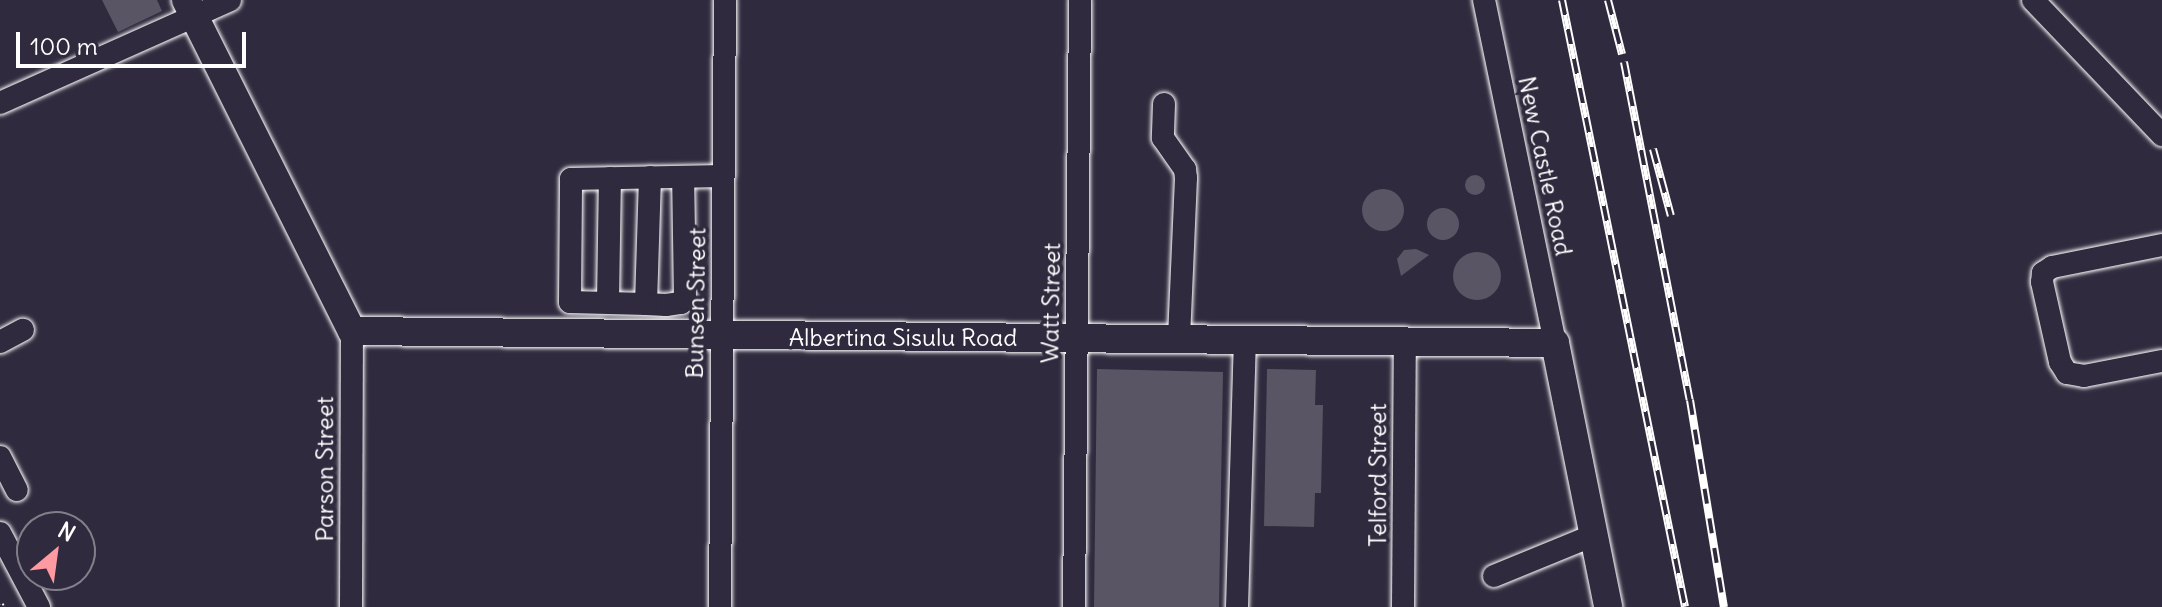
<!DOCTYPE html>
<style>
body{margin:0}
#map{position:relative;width:2162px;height:607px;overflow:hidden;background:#2f2a3d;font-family:Delius,sans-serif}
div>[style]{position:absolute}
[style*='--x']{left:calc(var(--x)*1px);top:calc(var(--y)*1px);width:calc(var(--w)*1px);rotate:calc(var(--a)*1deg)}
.building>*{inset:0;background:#595564}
.round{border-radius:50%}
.roads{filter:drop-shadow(0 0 2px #fff) drop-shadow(0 0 2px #fff)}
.minor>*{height:22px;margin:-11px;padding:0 11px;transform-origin:11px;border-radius:11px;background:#2f2a3d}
.major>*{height:28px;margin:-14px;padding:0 14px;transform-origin:14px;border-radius:14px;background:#2f2a3d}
.rail>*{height:8px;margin-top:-4px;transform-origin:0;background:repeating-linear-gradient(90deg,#2f2a3d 0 15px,#fff 0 30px);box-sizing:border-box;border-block:2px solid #fff}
span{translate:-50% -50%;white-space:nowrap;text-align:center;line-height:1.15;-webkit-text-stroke:7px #2f2a3d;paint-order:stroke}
.street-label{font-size:24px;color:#fff}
.north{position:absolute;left:16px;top:511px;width:80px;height:80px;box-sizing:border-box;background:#2f2a3d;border:2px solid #827f8b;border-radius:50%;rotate:29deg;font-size:22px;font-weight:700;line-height:32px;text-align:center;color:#fff}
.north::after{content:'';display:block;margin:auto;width:28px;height:36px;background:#ff9aa2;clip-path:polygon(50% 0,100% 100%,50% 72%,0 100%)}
.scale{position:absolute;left:16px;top:32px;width:230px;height:36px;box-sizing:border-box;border:4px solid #fff;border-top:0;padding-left:10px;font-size:24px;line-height:28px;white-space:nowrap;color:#fff;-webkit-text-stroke:6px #2f2a3d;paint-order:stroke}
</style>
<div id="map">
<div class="building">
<i style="clip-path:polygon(102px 0,157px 0,162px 11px,118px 32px)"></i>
<i class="round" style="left:1465px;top:175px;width:20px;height:20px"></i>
<i class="round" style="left:1362px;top:189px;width:42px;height:42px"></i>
<i class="round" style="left:1427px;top:208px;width:32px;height:32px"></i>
<i style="clip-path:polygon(1416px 249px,1429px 255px,1401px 276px,1397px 259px,1404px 250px)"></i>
<i class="round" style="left:1453px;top:252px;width:48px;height:48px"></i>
<i style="clip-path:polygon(1097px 369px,1223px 372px,1219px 607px,1094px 607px)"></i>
<i style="clip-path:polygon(1267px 369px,1316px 370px,1315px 405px,1323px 405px,1321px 493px,1315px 493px,1314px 527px,1264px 526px)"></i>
</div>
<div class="roads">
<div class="minor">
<i style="--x:1484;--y:0;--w:350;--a:78.3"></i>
<i style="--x:2033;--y:0;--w:187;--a:46.3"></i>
<i style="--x:0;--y:103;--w:252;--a:-24.1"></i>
<i style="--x:1164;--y:104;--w:34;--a:92"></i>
<i style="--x:1163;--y:138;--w:38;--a:55"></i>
<i style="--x:1185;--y:169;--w:9;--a:84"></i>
<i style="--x:1186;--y:178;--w:162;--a:92.5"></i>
<i style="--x:650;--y:177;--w:127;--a:91.8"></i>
<i style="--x:646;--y:304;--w:20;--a:3"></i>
<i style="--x:666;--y:305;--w:15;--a:-8"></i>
<i style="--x:681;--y:303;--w:6;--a:-51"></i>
<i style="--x:685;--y:298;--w:121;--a:-90.9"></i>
<i style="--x:2162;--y:245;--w:112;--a:168.7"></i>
<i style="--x:2052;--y:267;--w:11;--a:146"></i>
<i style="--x:2043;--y:273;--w:9;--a:96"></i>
<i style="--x:2042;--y:282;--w:82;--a:77.3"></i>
<i style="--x:2060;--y:362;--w:13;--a:58"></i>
<i style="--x:2067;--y:373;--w:17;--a:10"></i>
<i style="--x:2084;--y:376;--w:79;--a:-10.9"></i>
<i style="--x:608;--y:302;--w:124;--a:-89.1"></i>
<i style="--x:646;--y:304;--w:76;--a:-178.5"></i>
<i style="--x:570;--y:302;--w:123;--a:-89.5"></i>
<i style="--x:571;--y:179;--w:152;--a:-1.1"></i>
<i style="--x:0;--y:342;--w:26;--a:-28"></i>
<i style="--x:0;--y:457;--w:37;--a:63"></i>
<i style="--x:0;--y:533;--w:84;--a:62.2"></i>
<i style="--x:1494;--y:576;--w:108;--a:-22.3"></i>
<i style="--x:351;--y:607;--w:276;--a:-89.8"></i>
<i style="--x:720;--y:607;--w:607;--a:-89.53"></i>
<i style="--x:1074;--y:607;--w:607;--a:-89.43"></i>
<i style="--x:1237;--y:607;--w:266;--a:-88.3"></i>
<i style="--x:1403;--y:607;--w:264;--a:-89.6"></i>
</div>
<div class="major">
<i style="--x:186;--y:0;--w:370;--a:63.4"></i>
<i style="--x:352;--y:331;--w:1203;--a:0.57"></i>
<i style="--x:1555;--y:343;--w:269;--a:78.6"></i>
</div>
</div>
<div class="rail">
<i style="--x:1562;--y:0;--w:619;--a:78.54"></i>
<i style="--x:1608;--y:0;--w:56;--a:75.5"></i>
<i style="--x:1624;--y:62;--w:344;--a:79"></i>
<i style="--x:1690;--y:400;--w:210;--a:80.7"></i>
<i style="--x:1653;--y:149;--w:69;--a:75"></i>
<i style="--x:0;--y:605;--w:2;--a:63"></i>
</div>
<div class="street-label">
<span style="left:1545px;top:166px;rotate:78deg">New Castle Road</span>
<span style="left:696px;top:303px;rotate:-89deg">Bunsen Street</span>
<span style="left:1051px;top:303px;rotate:-89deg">Watt Street</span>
<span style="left:903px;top:338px">Albertina Sisulu Road</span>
<span style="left:325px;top:469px;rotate:-90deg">Parson Street</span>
<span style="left:1378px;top:475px;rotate:-90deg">Telford Street</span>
</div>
<div class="north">N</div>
<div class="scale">100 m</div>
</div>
